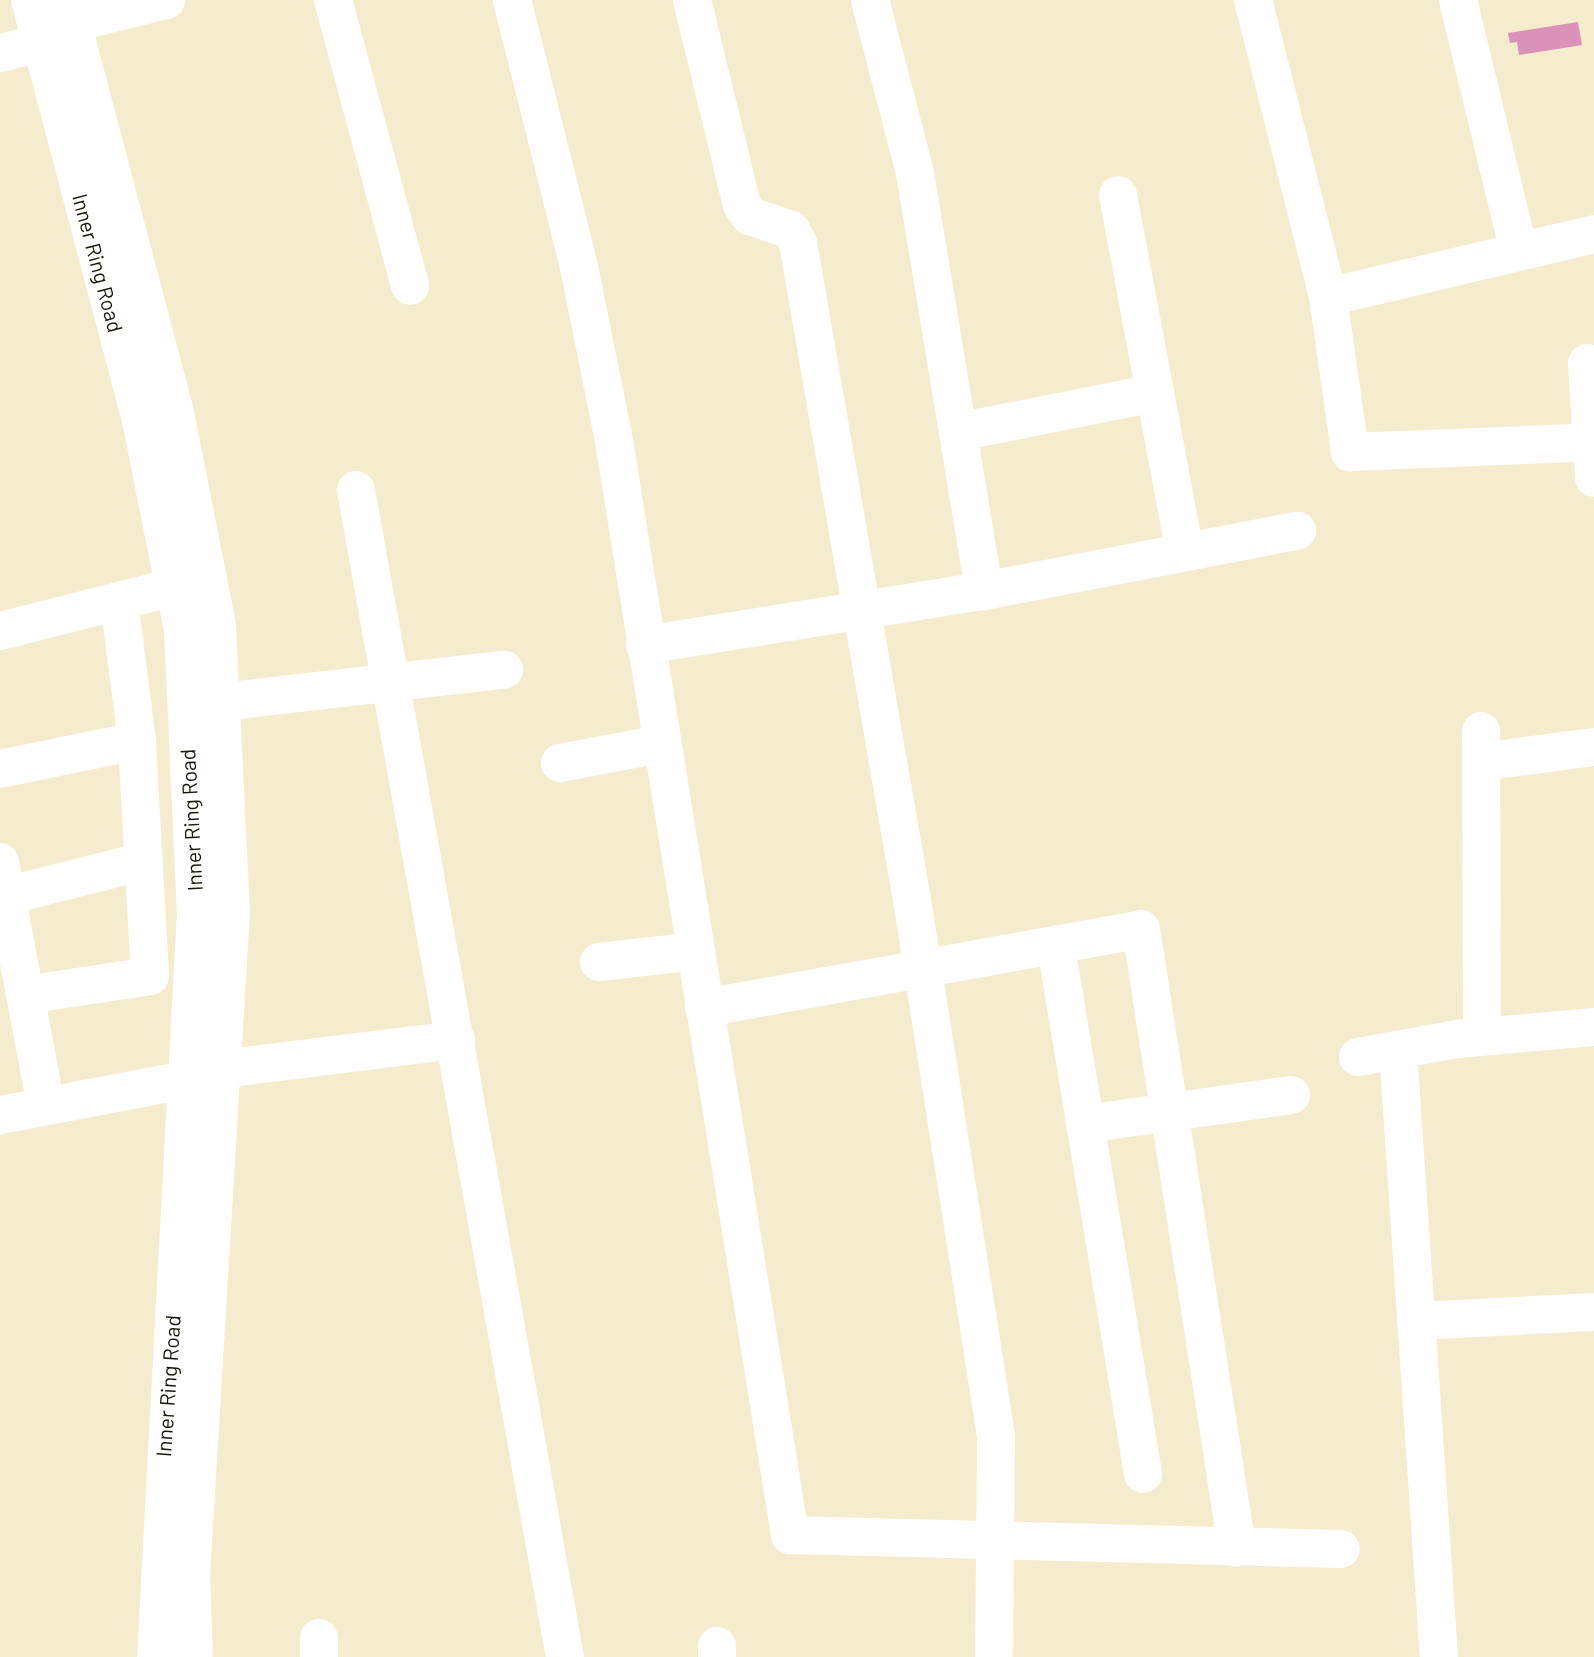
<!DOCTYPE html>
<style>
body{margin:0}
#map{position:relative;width:1594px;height:1657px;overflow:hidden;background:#f5ebcd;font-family:Barlow,sans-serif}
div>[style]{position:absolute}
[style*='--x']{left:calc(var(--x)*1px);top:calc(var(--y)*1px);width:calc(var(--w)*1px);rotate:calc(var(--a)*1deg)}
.building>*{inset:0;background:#da92b8}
.minor>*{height:38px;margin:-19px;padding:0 19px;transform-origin:19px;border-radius:19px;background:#fff}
.major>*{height:38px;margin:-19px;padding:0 19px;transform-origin:19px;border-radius:19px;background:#fff}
span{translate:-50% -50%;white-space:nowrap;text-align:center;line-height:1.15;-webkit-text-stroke:6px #fff;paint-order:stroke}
.street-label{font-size:21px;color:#18150a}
</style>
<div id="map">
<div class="building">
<i style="clip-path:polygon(1578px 22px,1582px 45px,1519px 55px,1517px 42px,1510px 43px,1508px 33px)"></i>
</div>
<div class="minor">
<i style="--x:333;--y:0;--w:296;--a:74.9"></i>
<i style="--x:512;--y:0;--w:275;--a:75.9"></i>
<i style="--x:579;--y:267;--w:177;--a:78.6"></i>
<i style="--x:614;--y:441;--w:1108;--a:80.86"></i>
<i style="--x:790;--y:1535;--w:551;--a:1.46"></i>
<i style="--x:692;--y:0;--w:211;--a:76.3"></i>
<i style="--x:742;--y:205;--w:14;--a:54"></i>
<i style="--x:750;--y:216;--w:43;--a:18.9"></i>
<i style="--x:791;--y:230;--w:15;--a:62"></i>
<i style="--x:798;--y:243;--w:667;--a:80.16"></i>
<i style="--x:912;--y:900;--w:543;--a:81.09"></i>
<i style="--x:996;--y:1436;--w:221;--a:90.5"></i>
<i style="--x:870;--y:0;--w:179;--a:75.4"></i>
<i style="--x:915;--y:173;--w:424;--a:80.6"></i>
<i style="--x:1253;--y:0;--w:306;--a:75.8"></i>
<i style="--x:1328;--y:297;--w:157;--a:81.9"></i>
<i style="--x:1350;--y:452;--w:244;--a:-2.3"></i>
<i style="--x:1458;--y:0;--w:259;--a:76.4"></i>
<i style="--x:72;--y:23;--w:97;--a:-13.7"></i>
<i style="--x:0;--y:53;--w:42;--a:-13.7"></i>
<i style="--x:1118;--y:195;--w:363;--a:79.4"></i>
<i style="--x:1328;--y:297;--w:273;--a:-13.3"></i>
<i style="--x:1587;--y:363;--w:115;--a:86.5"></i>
<i style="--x:958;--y:432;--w:201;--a:-11.2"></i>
<i style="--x:356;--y:490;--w:1186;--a:79.85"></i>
<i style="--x:0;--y:631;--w:179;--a:-14.2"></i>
<i style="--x:645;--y:645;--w:343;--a:-9.1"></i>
<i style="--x:984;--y:591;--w:319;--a:-10.9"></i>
<i style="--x:221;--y:702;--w:285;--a:-6.5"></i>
<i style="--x:1481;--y:731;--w:306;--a:89.8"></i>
<i style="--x:1481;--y:762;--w:114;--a:-7.6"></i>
<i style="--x:560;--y:763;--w:103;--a:-10.7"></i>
<i style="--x:0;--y:769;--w:140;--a:-11.6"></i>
<i style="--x:0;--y:862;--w:248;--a:79.3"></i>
<i style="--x:6;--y:896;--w:142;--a:-14.2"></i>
<i style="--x:1056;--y:946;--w:535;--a:80.64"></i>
<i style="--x:599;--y:962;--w:97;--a:-6.5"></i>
<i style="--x:25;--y:995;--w:126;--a:-8.6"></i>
<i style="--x:150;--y:976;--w:235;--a:-93.2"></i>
<i style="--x:137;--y:741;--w:141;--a:-97.3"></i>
<i style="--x:704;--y:1008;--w:444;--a:-10.2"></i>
<i style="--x:1141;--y:929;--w:626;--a:81.18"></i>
<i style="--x:1398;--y:1050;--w:608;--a:86.14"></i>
<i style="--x:1358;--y:1057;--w:101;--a:-10.3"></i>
<i style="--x:1457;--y:1039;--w:138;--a:-5"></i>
<i style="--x:222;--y:1069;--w:236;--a:-7.1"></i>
<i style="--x:0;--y:1115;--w:189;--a:-10.7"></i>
<i style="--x:1085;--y:1124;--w:208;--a:-8"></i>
<i style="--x:1416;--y:1321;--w:178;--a:-2.9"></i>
<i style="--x:319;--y:1638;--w:19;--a:90"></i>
<i style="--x:717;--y:1646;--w:11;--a:90"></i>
</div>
<div class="major">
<i style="--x:30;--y:0;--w:434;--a:75.2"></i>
<i style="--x:141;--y:420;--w:214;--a:78.7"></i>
<i style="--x:183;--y:630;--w:282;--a:87.4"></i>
<i style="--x:196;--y:912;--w:746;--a:93.07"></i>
<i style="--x:66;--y:0;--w:427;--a:75.2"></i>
<i style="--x:175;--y:413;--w:217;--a:78.8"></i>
<i style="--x:217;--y:626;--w:286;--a:87.2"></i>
<i style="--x:231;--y:912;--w:664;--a:93.45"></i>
<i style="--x:191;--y:1575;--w:82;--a:87.9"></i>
</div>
<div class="street-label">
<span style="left:98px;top:263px;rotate:75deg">Inner Ring Road</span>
<span style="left:191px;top:820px;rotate:-93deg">Inner Ring Road</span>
<span style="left:168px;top:1386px;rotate:-86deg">Inner Ring Road</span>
</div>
</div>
